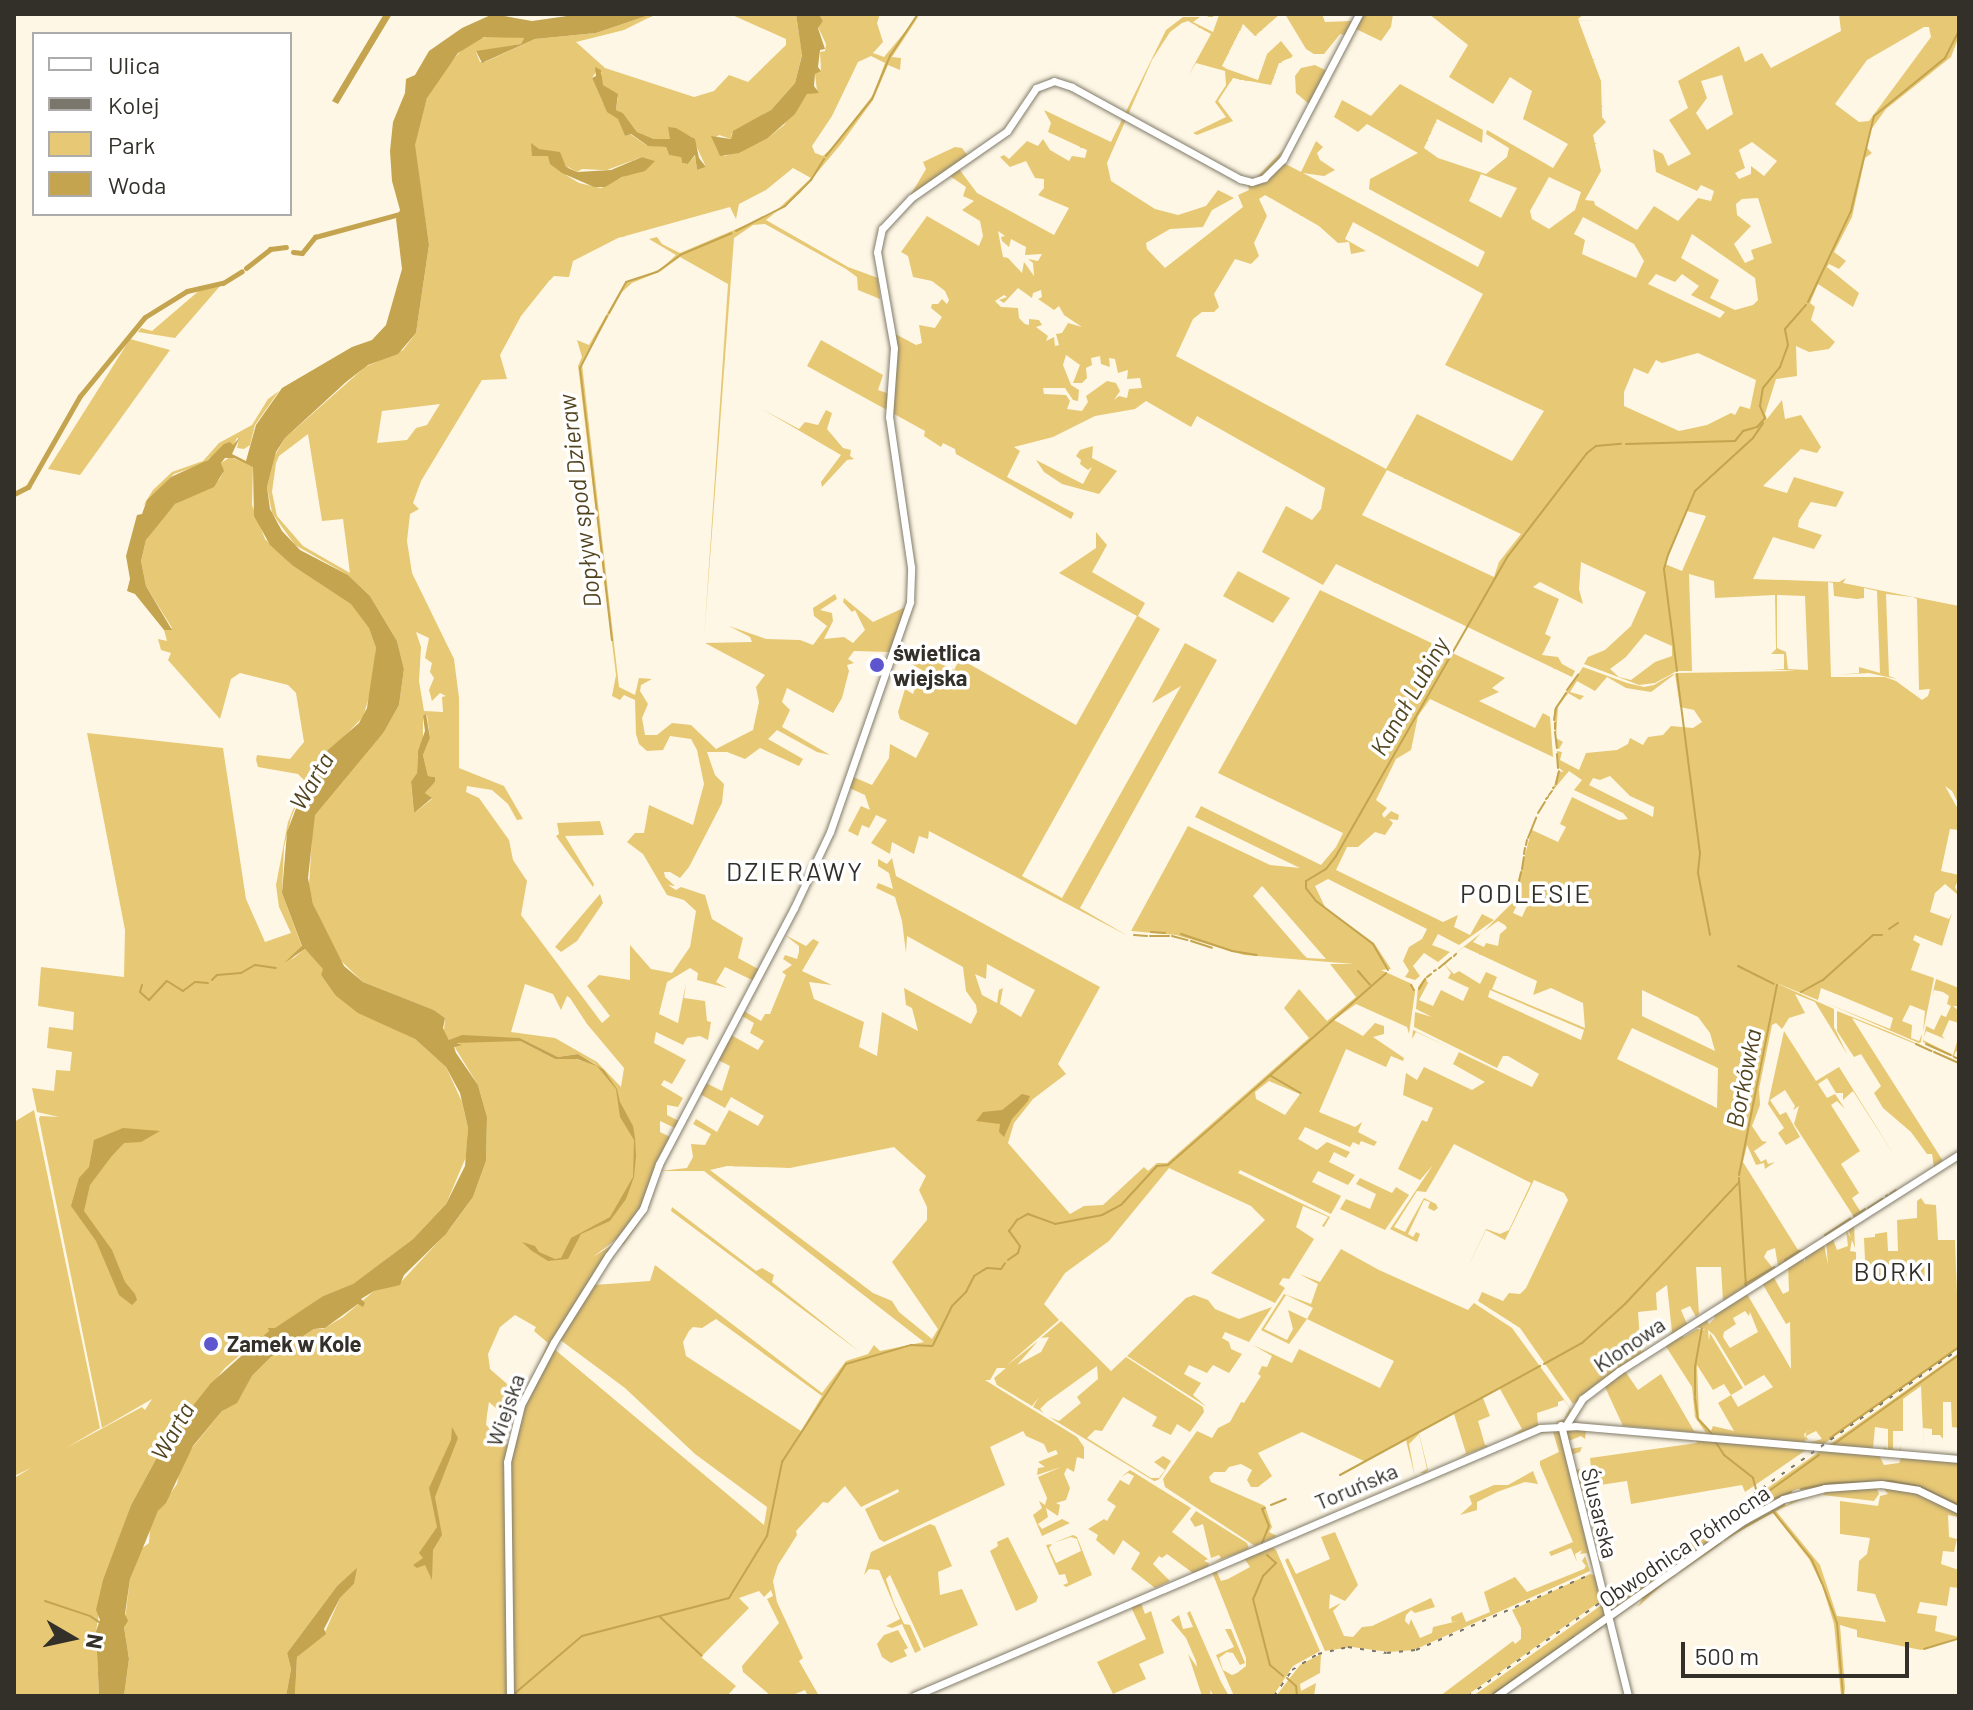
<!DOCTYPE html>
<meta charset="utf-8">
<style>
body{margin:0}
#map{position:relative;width:1973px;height:1710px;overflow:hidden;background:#fef7e5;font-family:Barlow,sans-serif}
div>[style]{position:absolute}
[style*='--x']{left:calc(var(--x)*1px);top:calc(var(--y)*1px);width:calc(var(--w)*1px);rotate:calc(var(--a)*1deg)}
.green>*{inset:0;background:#e7c874}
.water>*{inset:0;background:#c4a44e}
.stream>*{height:2px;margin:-1px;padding:0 1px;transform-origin:1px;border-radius:1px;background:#c4a44e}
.river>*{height:5px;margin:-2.5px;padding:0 2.5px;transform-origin:2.5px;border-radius:2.5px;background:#c4a44e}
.roads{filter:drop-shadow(0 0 2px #817b6b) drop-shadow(0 0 2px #817b6b)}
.secondary>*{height:7px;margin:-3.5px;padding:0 3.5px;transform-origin:3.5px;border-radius:3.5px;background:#fff}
.rail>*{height:2px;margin-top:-1px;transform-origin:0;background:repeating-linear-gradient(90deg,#7b766c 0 4px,transparent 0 12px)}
.dots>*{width:22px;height:22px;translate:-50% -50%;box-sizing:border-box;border:4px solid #fff;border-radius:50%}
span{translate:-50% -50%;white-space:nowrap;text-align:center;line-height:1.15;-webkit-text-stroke:7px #fff;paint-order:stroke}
.poi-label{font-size:22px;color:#33302a;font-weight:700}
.left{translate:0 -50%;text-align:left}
.street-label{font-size:22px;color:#33302a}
.water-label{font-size:24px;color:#52441f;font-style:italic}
.quarter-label{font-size:26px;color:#33302a;letter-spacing:2px}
.frame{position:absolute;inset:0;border:16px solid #33302a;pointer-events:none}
.legend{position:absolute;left:32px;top:32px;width:260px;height:184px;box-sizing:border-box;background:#fff;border:2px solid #adacaa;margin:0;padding:10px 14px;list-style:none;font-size:24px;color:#33302a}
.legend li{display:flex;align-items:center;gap:16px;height:40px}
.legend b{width:40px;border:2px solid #adacaa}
.north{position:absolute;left:32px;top:1598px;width:80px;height:80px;-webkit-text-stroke:6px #fff;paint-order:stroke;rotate:99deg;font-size:22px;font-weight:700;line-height:32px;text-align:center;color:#33302a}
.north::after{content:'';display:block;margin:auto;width:28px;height:36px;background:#33302a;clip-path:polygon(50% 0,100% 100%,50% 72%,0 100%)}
.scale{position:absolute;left:1681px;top:1642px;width:228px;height:36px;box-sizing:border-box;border:4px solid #33302a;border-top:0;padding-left:10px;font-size:24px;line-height:28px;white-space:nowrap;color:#33302a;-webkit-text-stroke:6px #fff;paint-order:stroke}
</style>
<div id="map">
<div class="green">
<i style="clip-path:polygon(evenodd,652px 14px,656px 14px,624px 30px,576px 42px,605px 68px,694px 97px,714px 91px,729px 75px,748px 82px,786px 45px,786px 39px,730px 14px,796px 14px,802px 54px,795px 83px,771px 110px,732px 133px,731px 139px,719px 135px,713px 139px,718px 151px,725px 156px,768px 138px,784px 125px,807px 94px,817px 91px,815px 74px,821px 70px,820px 52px,825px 51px,826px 44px,818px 27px,823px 21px,819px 14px,880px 14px,877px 23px,883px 42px,873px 53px,884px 57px,920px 14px,892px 57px,901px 58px,900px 70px,888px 65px,873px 100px,841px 144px,800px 193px,766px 220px,848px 267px,878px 278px,880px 299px,858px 290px,857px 277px,846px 269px,765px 224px,753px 225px,734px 238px,704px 639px,728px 284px,680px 257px,661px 271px,632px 283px,622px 292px,582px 364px,619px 687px,635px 695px,639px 678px,652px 679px,641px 685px,640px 691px,648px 704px,642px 718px,645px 735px,657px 735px,672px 723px,691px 725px,716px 749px,753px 730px,759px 702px,756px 687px,765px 675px,705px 643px,752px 642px,750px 637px,729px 626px,766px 639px,800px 640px,813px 645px,827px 626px,814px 616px,813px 608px,835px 594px,837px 599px,820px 610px,832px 613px,833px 621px,824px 639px,844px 637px,853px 643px,865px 630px,855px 610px,852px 612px,843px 602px,844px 598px,873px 622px,912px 604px,899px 644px,954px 670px,959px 660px,971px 665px,1076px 725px,1137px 616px,1059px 573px,1096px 548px,1096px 532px,1107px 545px,1092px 572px,1145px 603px,1138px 616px,1160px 629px,1022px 876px,1062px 898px,1181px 686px,1152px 703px,1185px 643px,1217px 660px,1080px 908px,1128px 936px,929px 831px,928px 839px,919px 836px,914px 854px,892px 842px,890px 854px,871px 843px,887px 820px,876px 815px,869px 828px,862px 825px,858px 836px,848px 831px,861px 806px,870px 810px,865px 795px,847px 787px,851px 776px,872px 785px,889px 758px,890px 744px,916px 758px,929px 733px,900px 719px,898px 712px,905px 689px,913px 694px,922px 670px,890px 652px,854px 651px,848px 659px,854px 663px,847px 665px,849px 671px,842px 698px,833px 713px,787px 688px,782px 702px,790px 710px,782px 727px,830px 755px,817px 752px,777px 730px,768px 739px,803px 759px,799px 766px,760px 748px,745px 759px,727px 752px,707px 752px,715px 775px,724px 784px,722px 803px,689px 867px,680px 878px,670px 872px,664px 872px,665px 877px,675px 886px,668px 885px,676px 890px,681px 887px,705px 895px,712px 919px,743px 938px,738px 958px,760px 970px,754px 981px,725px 967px,716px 982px,727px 988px,697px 980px,698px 973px,690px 968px,667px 982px,659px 1014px,678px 1023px,686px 983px,684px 998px,705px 1001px,707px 1021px,711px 1022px,708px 1040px,700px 1036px,687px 1038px,683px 1045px,656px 1032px,654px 1043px,686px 1060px,672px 1084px,664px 1080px,661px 1085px,683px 1098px,678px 1107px,667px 1105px,667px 1115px,679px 1121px,675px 1128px,660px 1121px,660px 1132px,670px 1137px,648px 1196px,619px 1237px,593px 1257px,612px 1245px,538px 1366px,548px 1343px,534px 1331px,536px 1327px,515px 1315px,500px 1327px,488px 1354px,490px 1369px,521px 1396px,526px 1389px,513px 1423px,489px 1402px,487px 1415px,486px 1425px,508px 1445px,509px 1696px,295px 1696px,297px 1657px,325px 1632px,340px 1598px,354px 1584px,355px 1571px,337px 1586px,287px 1653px,291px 1669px,286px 1696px,124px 1696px,129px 1659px,124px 1627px,130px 1579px,141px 1549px,149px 1543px,150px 1529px,158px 1511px,177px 1484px,180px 1468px,192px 1448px,222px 1411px,240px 1397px,252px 1376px,271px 1357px,314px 1329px,323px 1329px,343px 1317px,374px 1291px,401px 1282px,450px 1229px,473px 1197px,486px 1161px,487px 1117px,478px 1085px,454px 1046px,464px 1041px,520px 1041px,555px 1059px,576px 1059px,597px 1065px,578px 1054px,558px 1057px,520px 1038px,449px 1040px,444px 1030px,445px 1018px,434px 1010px,363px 982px,337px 957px,313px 904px,309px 885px,313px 823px,315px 814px,356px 763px,384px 732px,399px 705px,404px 669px,397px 641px,370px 596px,348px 575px,295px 545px,272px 513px,267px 487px,275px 455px,285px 438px,365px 367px,403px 350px,416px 333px,429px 245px,414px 145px,427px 98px,443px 71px,466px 45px,477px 39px,495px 35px,524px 38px,521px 44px,476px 52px,480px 62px,485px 62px,535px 39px,596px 33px,652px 14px,871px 56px,885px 63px,873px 95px,832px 148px,823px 156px,815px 153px,812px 146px,832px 116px,858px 62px,871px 56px,652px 14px,596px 72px,602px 72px,602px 85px,618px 97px,616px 110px,623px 113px,637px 132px,654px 139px,670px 139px,678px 130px,692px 137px,706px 167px,697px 170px,695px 156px,688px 164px,682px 163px,681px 156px,669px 155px,666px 147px,646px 145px,630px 134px,625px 136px,619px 119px,603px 103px,592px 78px,596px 72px,652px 14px,642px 157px,654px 161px,601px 188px,579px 183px,566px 175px,568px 167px,577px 172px,582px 169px,607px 170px,642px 157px,652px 14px,793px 168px,811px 178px,774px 213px,680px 253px,662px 244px,657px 237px,649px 239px,676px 255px,661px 269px,624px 284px,589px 345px,577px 340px,582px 357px,578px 366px,616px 675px,612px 696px,620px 700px,624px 695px,635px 700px,636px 734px,639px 744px,647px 751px,663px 750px,670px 736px,691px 739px,697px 750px,704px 784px,693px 825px,649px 805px,644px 833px,635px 833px,627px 842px,643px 854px,667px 895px,684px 900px,696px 911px,690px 947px,672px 973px,651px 969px,630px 945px,630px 980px,599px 975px,587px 986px,610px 1016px,602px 1023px,521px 915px,527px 881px,513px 860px,509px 840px,479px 798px,466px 792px,467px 786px,492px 790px,508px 804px,517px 820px,523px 819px,504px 786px,459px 768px,459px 698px,454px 659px,412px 573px,407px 541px,410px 514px,419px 509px,413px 503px,421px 481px,482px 380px,507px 379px,500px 355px,521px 316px,549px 281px,554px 276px,569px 277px,573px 261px,618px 238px,730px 207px,736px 219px,739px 204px,766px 190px,793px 168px,652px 14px,440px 404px,427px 425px,416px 428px,407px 440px,377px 443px,382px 411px,440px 404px,652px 14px,308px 434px,322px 521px,343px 519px,350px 573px,303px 546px,277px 516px,272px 492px,276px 463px,279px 456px,308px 434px,652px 14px,416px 632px,429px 638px,425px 658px,432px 663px,430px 672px,434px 678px,429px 690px,432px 701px,440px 693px,446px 696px,442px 697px,443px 712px,424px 711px,419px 681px,421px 647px,416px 632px,652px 14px,427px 715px,430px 738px,423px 755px,428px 776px,435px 777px,435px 782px,425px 793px,432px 799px,414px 813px,411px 784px,417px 773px,418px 751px,423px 745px,423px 716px,427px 715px,652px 14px,525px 984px,553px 994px,561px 1010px,567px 996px,570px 998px,587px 1024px,624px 1068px,621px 1087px,597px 1062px,555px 1038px,511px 1032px,525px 984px)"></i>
<i style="clip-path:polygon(evenodd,1212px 14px,1280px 14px,1255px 36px,1243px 24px,1222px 66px,1227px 69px,1258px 80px,1267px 54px,1281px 41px,1293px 56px,1279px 63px,1271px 85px,1233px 78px,1218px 101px,1233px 121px,1197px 135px,1193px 133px,1226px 117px,1215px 102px,1226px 85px,1225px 71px,1196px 63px,1188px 76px,1211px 34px,1188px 21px,1182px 23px,1170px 32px,1152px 60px,1107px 163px,1111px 181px,1155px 209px,1178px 215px,1206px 206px,1218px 190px,1234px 198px,1212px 210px,1203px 227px,1170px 229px,1146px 243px,1147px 249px,1165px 268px,1243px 207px,1238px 195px,1249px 190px,1247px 178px,1256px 178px,1283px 150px,1278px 160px,1301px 172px,1316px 141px,1323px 147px,1317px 153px,1320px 160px,1335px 170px,1324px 176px,1303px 173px,1478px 267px,1485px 252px,1369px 189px,1370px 179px,1418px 153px,1367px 124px,1358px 132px,1334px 117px,1342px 100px,1371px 116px,1400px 84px,1483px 130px,1482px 143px,1437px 119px,1424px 148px,1438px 158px,1486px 174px,1507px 157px,1509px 148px,1486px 134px,1487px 130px,1553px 168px,1568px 144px,1523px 119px,1532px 91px,1510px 77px,1493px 104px,1449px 77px,1468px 45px,1429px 14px,1584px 14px,1578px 19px,1601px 81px,1602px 117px,1606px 122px,1593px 135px,1601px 171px,1585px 200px,1594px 201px,1595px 205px,1637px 230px,1654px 206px,1678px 221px,1698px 198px,1711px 201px,1714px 191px,1701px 185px,1697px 191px,1656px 172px,1653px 149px,1663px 154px,1668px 166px,1691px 154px,1669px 120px,1688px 108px,1678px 81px,1739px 46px,1745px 62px,1762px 53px,1771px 68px,1841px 31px,1839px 14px,1959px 14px,1959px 36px,1951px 57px,1886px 109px,1870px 131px,1867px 148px,1872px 153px,1865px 158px,1852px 217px,1834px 252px,1846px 261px,1839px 269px,1829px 264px,1827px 267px,1859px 293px,1853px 307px,1818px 284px,1810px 303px,1815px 307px,1811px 320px,1835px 342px,1829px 349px,1809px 352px,1796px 346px,1797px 376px,1776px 379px,1765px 414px,1767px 419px,1782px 400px,1785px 419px,1801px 415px,1821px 447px,1817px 453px,1801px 449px,1763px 486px,1787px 493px,1794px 477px,1844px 492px,1836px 507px,1811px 502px,1799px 520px,1798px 527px,1822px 535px,1814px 549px,1773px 537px,1753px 579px,1839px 582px,1846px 578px,1843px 583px,1959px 606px,1959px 805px,1952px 791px,1945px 786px,1959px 811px,1959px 830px,1950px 829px,1941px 871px,1959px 875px,1959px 878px,1955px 887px,1957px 891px,1957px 894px,1945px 884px,1935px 893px,1930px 912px,1949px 919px,1952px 913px,1942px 946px,1915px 935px,1913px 940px,1920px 944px,1911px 970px,1934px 978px,1923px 1032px,1925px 1011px,1910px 1005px,1902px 1021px,1912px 1025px,1911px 1038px,1919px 1041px,1922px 1034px,1921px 1042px,1919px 1043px,1826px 1003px,1890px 1029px,1893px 1018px,1841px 996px,1821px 988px,1818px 1000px,1776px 983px,1834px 1009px,1834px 1027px,1847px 1054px,1815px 1002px,1795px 994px,1805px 1013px,1789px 1018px,1782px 1029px,1776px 1023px,1772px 1025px,1759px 1089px,1760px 1105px,1752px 1126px,1762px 1141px,1767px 1142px,1754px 1151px,1761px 1162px,1766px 1159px,1768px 1164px,1775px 1162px,1765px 1169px,1764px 1163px,1756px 1165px,1747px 1145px,1743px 1162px,1798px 1250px,1805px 1249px,1778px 1266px,1775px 1248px,1767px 1251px,1764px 1257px,1772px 1267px,1776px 1267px,1723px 1301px,1721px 1267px,1696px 1267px,1699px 1314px,1696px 1317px,1690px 1306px,1681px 1310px,1687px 1324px,1668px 1338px,1672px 1332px,1667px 1285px,1656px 1293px,1657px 1310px,1638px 1312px,1641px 1352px,1657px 1344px,1573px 1404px,1520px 1328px,1478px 1301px,1482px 1292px,1503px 1301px,1509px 1293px,1520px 1294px,1526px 1288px,1568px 1200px,1564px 1193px,1534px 1180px,1505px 1240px,1486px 1230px,1466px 1270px,1486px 1229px,1500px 1234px,1509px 1230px,1531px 1183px,1454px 1144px,1426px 1192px,1417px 1191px,1394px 1227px,1405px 1232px,1424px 1198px,1436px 1204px,1438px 1208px,1434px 1211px,1428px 1208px,1430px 1202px,1424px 1200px,1408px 1234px,1413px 1237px,1416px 1232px,1420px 1234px,1417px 1242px,1390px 1229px,1433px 1165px,1420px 1180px,1398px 1169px,1422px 1120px,1427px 1122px,1433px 1108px,1403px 1095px,1406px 1073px,1417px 1080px,1424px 1067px,1472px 1090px,1485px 1082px,1453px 1064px,1459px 1052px,1416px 1032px,1412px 1039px,1413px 1030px,1532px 1087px,1539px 1074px,1508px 1056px,1503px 1056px,1497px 1068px,1414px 1027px,1415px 1012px,1432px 1017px,1416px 1009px,1418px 987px,1423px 980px,1433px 974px,1426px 979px,1428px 983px,1419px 1000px,1433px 1006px,1441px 990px,1463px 1001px,1469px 988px,1448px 978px,1451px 973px,1444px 964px,1434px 972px,1451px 957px,1445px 965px,1454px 974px,1459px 971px,1480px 984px,1486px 972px,1497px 977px,1492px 989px,1585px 1028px,1583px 1003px,1551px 988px,1533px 995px,1537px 981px,1464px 947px,1452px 956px,1481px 933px,1473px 942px,1484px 947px,1486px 943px,1498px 946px,1500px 934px,1507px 928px,1505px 925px,1498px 921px,1484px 931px,1512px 903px,1517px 905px,1513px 913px,1522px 917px,1527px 906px,1513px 900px,1535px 817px,1532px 830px,1558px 842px,1566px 827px,1560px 824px,1572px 797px,1619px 820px,1628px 819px,1623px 813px,1574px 790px,1582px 780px,1569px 771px,1545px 800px,1553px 790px,1558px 771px,1564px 772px,1558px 767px,1557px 751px,1562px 752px,1560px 760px,1579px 770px,1586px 753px,1617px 750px,1628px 744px,1630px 738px,1643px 745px,1648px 737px,1663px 735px,1671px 726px,1693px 728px,1702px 722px,1694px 710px,1680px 707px,1675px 674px,1651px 692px,1626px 688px,1607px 677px,1595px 691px,1577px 681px,1570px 692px,1584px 696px,1580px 700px,1568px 693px,1558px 707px,1556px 738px,1563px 742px,1559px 749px,1556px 748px,1554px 710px,1583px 667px,1627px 683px,1644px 687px,1654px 685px,1671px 675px,1678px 673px,1796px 671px,1771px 669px,1784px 669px,1784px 654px,1771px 654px,1776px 649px,1775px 595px,1715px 598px,1714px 581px,1689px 574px,1692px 671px,1677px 671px,1655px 683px,1639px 685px,1584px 664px,1588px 657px,1605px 650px,1631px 626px,1646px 592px,1581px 562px,1579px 589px,1583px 604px,1540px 582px,1533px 587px,1559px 599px,1545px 634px,1551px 637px,1542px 655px,1558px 657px,1562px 664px,1575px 671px,1572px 677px,1336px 564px,1323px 585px,1262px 552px,1286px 506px,1312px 520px,1321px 509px,1325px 488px,1197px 416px,1191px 427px,1146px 401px,1135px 409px,1095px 416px,1053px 437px,1014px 447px,1020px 451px,1007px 477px,1070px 511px,1074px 513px,1071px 519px,956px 454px,955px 449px,943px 443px,941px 447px,924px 436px,925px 431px,807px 366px,821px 340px,883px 375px,878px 390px,893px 395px,897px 349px,891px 345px,888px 330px,916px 345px,922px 343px,919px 325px,935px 328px,942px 317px,931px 308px,932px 304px,938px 304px,942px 299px,947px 304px,949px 300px,945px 291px,932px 281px,913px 277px,908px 256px,901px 252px,927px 216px,979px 246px,983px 236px,980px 221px,962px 210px,974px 201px,963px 196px,966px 187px,944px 172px,910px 196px,926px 169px,923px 162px,955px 147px,962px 148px,968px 156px,959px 169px,977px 193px,1054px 235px,1069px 208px,1038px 195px,1044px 188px,1044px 179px,1035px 178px,1026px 161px,1010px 167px,1000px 157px,1004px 155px,1009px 159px,1027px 141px,1038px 146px,1043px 139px,1050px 150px,1069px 161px,1072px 156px,1085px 158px,1087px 150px,1048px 132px,1051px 123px,1044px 110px,1111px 142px,1166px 30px,1183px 17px,1200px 17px,1193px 22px,1213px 32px,1219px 15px,1207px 17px,1212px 14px,1924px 27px,1929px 27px,1931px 37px,1869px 121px,1859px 122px,1835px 104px,1867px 60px,1924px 27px,1212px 14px,1722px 75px,1733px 114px,1707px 130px,1696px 113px,1707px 98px,1701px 81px,1722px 75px,1212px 14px,1752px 142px,1777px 161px,1764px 176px,1751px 166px,1751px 174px,1739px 179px,1735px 173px,1745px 168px,1739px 150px,1752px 142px,1212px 14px,1481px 174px,1517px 188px,1501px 218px,1469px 201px,1481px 174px,1212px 14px,1549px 177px,1581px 192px,1575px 210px,1549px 229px,1532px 219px,1530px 211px,1549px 177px,1212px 14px,1265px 195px,1319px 226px,1338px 243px,1349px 242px,1351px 254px,1366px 251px,1345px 239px,1353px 222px,1483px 294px,1445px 365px,1544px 411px,1512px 461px,1417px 414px,1386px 469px,1176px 356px,1193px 319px,1202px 312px,1214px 312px,1219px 307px,1214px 294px,1235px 259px,1251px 264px,1259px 256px,1254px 243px,1267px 216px,1259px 199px,1265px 195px,1212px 14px,1758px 198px,1772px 243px,1751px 250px,1754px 259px,1745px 263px,1734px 244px,1751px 226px,1737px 215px,1736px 204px,1742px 199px,1758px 198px,1212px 14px,1583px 217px,1634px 244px,1644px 261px,1636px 278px,1582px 254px,1585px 240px,1574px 234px,1583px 217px,1212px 14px,998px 231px,1005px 236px,1001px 237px,1002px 241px,1009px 247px,1011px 239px,1026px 247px,1025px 255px,1042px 254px,1038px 261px,1028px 259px,1033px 263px,1034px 276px,1024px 262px,1022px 273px,1008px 258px,1003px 257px,998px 231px,1212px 14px,1692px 234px,1755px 278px,1758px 300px,1753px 305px,1735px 310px,1710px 298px,1719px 280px,1681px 258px,1692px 234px,1212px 14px,1656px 274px,1675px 282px,1682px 274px,1699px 286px,1691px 295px,1725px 312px,1720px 318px,1648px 284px,1656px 274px,1212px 14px,1018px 288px,1032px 298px,1033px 293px,1041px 290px,1042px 297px,1038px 299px,1054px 310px,1059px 306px,1064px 315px,1082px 327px,1068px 323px,1062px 333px,1056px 334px,1059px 345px,1055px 346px,1054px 337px,1046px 341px,1048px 336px,1036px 327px,1042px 325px,1039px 320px,1029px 319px,1029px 325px,1025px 324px,1019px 318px,1018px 308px,1001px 307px,995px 301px,1004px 295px,1007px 297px,999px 300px,1004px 303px,1018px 288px,1212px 14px,1698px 353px,1756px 380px,1750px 409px,1740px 406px,1735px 415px,1731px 413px,1707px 425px,1679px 431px,1624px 406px,1624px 392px,1634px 368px,1648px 374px,1656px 360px,1662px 363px,1698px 353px,1212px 14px,1066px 355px,1080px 365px,1073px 383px,1082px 383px,1087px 378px,1086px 368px,1092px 365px,1091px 358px,1100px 356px,1101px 364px,1110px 367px,1109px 358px,1115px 359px,1118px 373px,1128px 370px,1127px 379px,1140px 378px,1142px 388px,1129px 389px,1127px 398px,1119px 396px,1114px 400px,1120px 391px,1116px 383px,1107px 381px,1086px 396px,1088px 402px,1082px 411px,1067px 409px,1070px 401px,1066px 395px,1044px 394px,1043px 388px,1065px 388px,1073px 400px,1078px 401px,1079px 390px,1071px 385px,1063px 365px,1066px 355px,1212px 14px,1387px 470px,1521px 534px,1499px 562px,1494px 577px,1362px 515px,1387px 470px,1212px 14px,1687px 511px,1706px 516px,1682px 571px,1665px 564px,1687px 511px,1212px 14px,1828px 582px,1833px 583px,1834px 596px,1857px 599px,1864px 598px,1864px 588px,1877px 591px,1880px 673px,1859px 667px,1859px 673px,1836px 675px,1869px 673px,1897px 679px,1889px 676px,1886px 594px,1913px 597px,1917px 599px,1919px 690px,1930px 689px,1928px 696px,1922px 700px,1896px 681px,1885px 677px,1831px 677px,1828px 582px,1212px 14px,1777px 595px,1805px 596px,1808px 670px,1788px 669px,1786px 652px,1777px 648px,1777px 595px,1212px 14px,1645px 634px,1672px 646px,1672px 656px,1655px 662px,1631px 680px,1619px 677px,1610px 669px,1626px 657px,1645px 634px,1212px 14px,1610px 776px,1630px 796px,1654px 807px,1653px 817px,1589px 785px,1593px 778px,1600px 780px,1610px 776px,1212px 14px,1490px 990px,1584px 1030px,1581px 1040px,1488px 997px,1490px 990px,1212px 14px,1642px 990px,1698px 1017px,1710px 1033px,1715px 1051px,1642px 1016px,1642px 990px,1212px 14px,1632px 1028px,1718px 1068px,1717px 1108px,1617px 1059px,1632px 1028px)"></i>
<i style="clip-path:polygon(1285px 14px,1322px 14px,1325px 22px,1352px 21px,1356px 14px,1393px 14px,1391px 27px,1381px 41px,1354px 28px,1350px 36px,1340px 34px,1324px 54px,1314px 54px,1306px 49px)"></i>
<i style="clip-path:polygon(1315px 65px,1331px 73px,1309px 104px,1296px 93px,1295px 76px,1301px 68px)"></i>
<i style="clip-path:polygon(220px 286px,175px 338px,138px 332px,141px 328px,152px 331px,201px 289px)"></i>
<i style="clip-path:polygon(130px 339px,170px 350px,80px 475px,48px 469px)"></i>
<i style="clip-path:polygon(279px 391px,255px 425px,250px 445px,244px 449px,237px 448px,239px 438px,237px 438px,233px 446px,229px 443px,202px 464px,174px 474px,143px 506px,153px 490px,172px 472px,203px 461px,219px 443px,252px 425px,268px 399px)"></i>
<i style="clip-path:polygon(762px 409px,799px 429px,805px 422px,818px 425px,826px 410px,832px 413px,827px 429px,843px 448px,851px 450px,850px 456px,854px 459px,847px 460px,822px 487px,821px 482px,841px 455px)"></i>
<i style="clip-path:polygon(1093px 446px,1092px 458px,1117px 471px,1099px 494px,1062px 484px,1044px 472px,1036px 460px,1083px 484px,1092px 467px,1088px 470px,1080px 464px,1081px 460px,1076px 456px,1080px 450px)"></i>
<i style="clip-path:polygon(230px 457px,253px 466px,252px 505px,265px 539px,293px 566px,352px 604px,369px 627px,376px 648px,373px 684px,363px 717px,324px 757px,303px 788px,291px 818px,284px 847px,282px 893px,302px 947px,291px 960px,305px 949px,324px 969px,321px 975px,335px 995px,368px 1016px,415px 1039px,446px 1067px,462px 1102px,468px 1128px,466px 1157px,446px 1204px,413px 1239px,352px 1285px,323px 1296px,249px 1347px,225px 1368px,168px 1437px,131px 1505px,106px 1575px,96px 1631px,99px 1696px,14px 1696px,14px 1478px,31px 1468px,14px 1476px,14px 1122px,34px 1110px,100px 1428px,66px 1448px,142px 1407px,145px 1410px,152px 1399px,102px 1428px,39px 1119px,40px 1116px,59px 1117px,37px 1112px,32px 1088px,54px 1091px,56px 1070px,70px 1071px,72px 1052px,47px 1048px,49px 1027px,73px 1030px,74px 1012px,38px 1006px,41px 967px,124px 977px,125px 930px,87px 733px,223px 748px,246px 899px,265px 942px,291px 933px,279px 907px,276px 885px,288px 822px,305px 781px,298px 774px,258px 767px,256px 760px,257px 755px,290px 759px,304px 742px,296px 693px,288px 685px,240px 673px,231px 679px,220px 719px,168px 660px,171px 653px,161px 650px,158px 639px,167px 641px,164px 630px,172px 628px,146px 586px,141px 561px,146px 540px,159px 521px,175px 504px,219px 480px,223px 473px,221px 463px)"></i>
<i style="clip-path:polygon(1238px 571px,1290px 598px,1273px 623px,1223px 596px)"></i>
<i style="clip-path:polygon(evenodd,1320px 590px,1505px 678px,1492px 688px,1499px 692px,1479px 701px,1535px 728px,1543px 713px,1550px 717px,1553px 757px,1430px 699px,1418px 716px,1411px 750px,1396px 759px,1376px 800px,1387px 808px,1382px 814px,1384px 818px,1391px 811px,1399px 815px,1398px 820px,1389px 819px,1393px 823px,1385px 835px,1375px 832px,1358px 847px,1347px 847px,1336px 870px,1443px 922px,1458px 915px,1454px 927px,1470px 935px,1482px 914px,1494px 920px,1459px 945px,1438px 934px,1432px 945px,1450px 952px,1438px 962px,1424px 953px,1413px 966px,1420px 976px,1415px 980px,1405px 977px,1409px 971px,1403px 961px,1409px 947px,1422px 939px,1427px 929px,1328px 879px,1315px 886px,1325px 907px,1374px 943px,1391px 969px,1381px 970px,1412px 984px,1415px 992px,1409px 1034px,1407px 1027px,1356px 1004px,1334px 1020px,1363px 1036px,1375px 1023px,1384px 1026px,1384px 1034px,1373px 1037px,1404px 1058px,1403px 1061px,1391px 1056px,1386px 1067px,1346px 1049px,1319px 1112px,1355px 1127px,1362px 1122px,1358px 1132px,1377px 1142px,1374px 1146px,1361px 1141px,1359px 1145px,1353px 1142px,1350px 1147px,1305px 1127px,1298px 1139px,1317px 1150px,1327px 1142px,1350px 1152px,1346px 1158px,1334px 1152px,1329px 1162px,1355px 1175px,1348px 1185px,1318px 1171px,1312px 1182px,1341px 1196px,1331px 1214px,1240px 1170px,1238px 1173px,1330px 1217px,1324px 1227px,1322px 1226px,1328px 1217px,1303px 1206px,1296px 1227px,1314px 1239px,1289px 1279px,1283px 1278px,1279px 1284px,1285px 1288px,1275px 1303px,1211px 1273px,1265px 1220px,1251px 1206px,1169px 1168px,1109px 1241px,1065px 1273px,1044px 1304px,1059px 1320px,1006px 1366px,1038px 1341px,1017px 1365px,1041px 1352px,1049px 1337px,1041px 1338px,1061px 1321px,1111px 1371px,1126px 1357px,1203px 1407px,1204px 1412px,1190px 1432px,1177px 1424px,1171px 1435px,1152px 1426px,1157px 1417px,1123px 1397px,1102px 1431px,1095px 1430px,1087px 1438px,1151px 1478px,1159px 1478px,1165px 1470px,1154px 1462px,1163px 1456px,1171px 1461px,1161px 1477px,1158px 1480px,1154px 1481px,1049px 1417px,1059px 1421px,1081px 1403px,1077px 1397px,1098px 1379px,1097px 1366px,1047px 1402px,1040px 1409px,1044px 1413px,1033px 1407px,1039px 1397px,1032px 1406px,997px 1385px,994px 1378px,1006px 1368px,997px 1368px,990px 1380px,985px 1380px,1077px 1437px,1084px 1447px,1084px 1459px,1077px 1457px,1074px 1472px,1067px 1468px,1064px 1474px,1070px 1488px,1066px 1500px,1056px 1503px,1060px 1505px,1058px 1516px,1046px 1508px,1048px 1517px,1038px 1524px,1042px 1529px,1062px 1519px,1070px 1523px,1042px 1536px,1033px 1515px,1042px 1508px,1039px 1501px,1045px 1505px,1047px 1498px,1038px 1477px,1061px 1467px,1037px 1475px,1038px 1468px,1045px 1467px,1038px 1462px,1058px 1454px,1056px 1450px,1048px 1453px,1044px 1444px,1026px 1436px,1023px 1431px,990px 1447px,1005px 1485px,884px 1542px,879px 1539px,865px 1509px,899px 1492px,898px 1489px,861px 1507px,845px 1486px,828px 1503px,823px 1502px,796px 1531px,797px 1535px,778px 1565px,773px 1581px,777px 1602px,803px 1658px,799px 1661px,819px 1696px,808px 1696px,805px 1690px,790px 1696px,771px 1696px,743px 1672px,742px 1666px,779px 1623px,767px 1599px,773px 1596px,771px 1590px,764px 1597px,759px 1591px,739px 1598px,749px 1608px,701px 1657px,736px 1686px,727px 1696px,512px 1696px,508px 1484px,516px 1426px,540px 1369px,609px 1256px,635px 1223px,658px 1175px,645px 1214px,624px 1244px,618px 1247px,594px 1285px,650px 1281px,655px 1265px,822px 1393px,846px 1361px,868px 1354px,874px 1345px,880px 1351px,924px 1342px,704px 1171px,659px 1171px,687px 1168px,693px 1157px,691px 1144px,705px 1145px,711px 1134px,693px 1124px,696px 1119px,717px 1132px,729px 1110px,758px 1126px,764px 1116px,731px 1097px,725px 1108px,700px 1094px,706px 1083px,722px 1091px,730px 1066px,718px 1060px,731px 1035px,758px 1050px,764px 1041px,750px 1033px,754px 1023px,742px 1016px,744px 1011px,761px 1021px,765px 1014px,770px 1014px,786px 975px,782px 972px,792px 965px,783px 959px,785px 955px,797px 959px,799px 952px,799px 946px,785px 935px,806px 946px,813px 939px,819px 942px,802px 971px,832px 985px,809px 982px,814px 999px,864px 1022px,859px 1047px,877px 1056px,882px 1012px,918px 1031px,912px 1008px,906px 1005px,904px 988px,971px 1024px,977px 1012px,976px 1005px,966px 991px,963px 967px,907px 936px,906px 953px,902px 921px,895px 897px,876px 888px,878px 883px,893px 889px,889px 873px,878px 866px,878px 859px,887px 864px,892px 858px,896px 876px,1100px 987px,1058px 1064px,1066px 1074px,1033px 1099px,1014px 1123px,1008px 1143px,1070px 1214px,1084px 1206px,1103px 1205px,1144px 1167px,1148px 1171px,1157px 1163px,1167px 1163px,1309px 1038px,1284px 1008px,1299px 989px,1327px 1021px,1356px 997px,1330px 964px,1354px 964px,1244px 955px,1176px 935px,1131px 931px,1188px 826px,1270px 865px,1300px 868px,1195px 817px,1201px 806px,1321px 865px,1336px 847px,1343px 833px,1218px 773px,1320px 590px,1262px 886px,1264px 888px,1326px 959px,1307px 958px,1303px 954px,1253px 896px,1262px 886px,1320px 590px,987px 964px,1035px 990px,1021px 1017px,1000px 1004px,1003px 988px,999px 990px,997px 1003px,982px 995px,975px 974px,986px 979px,987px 964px,1320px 590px,1269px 1081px,1300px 1094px,1285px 1115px,1256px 1099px,1255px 1092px,1269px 1081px,1320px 590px,894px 1147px,926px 1176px,919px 1190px,927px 1207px,927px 1220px,892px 1262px,938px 1329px,932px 1339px,899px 1312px,892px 1301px,873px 1293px,710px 1170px,727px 1166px,790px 1168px,894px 1147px,1320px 590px,716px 1319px,822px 1396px,801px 1431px,686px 1356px,683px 1342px,689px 1331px,693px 1327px,702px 1328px,716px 1319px,1320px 590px,559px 1339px,625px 1388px,695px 1454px,767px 1507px,764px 1525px,553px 1348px,559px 1339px)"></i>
<i style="clip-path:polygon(600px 821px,604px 835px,565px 836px,594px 884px,593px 887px,556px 836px,559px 834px,557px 823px)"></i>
<i style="clip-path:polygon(600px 894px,603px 903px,577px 941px,561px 952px,555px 947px)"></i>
<i style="clip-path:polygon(1936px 979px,1959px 988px,1959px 1006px,1953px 1006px,1959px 1011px,1959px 1023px,1949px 1020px,1942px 1036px,1945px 1039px,1926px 1031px,1923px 1040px,1953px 1055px,1959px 1035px,1959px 1053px,1956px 1051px,1954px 1056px,1959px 1060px,1923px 1042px,1927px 1020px,1926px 1026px,1934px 1030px,1941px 1015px,1946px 1017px,1951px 1006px,1947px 1004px,1949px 996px,1943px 992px,1934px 990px,1932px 997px)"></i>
<i style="clip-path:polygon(1837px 1011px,1890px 1032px,1959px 1062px,1852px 1018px,1943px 1161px,1934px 1167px,1932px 1154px,1927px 1154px,1911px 1132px,1883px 1108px,1874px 1093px,1881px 1086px,1861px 1054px,1854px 1057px,1837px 1031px)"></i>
<i style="clip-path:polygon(1784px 1031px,1816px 1081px,1839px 1067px,1896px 1158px,1853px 1091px,1843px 1100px,1843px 1093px,1836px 1093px,1827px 1078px,1818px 1084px,1827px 1098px,1835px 1094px,1845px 1109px,1837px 1101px,1831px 1105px,1860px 1151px,1841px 1164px,1859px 1193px,1852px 1198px,1860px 1211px,1866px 1210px,1854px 1217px,1794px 1124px,1799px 1106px,1793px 1110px,1795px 1106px,1785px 1090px,1770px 1100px,1780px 1115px,1786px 1112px,1800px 1137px,1786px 1145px,1778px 1133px,1784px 1128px,1768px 1104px)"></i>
<i style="clip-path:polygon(1360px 1178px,1392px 1193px,1396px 1187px,1409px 1195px,1385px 1230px,1340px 1209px,1346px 1199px,1370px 1209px,1376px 1194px,1356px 1184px)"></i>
<i style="clip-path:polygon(evenodd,1921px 1198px,1925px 1204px,1936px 1205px,1938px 1240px,1955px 1240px,1959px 1348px,1821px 1446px,1808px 1443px,1822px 1439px,1816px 1431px,1806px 1436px,1808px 1440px,1805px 1439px,1806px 1433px,1811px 1429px,1804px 1434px,1806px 1443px,1570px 1421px,1578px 1406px,1582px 1406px,1573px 1421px,1623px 1426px,1605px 1387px,1591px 1396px,1625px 1371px,1638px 1390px,1661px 1374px,1694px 1431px,1706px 1433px,1695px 1417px,1692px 1387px,1665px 1345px,1679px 1335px,1684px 1337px,1697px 1329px,1706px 1330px,1697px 1327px,1681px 1334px,1710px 1314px,1707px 1320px,1709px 1324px,1715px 1318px,1712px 1313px,1747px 1294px,1791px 1369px,1790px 1322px,1786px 1324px,1762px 1283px,1773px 1276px,1783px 1294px,1789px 1291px,1788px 1267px,1803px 1257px,1805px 1263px,1805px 1255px,1824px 1244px,1828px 1265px,1826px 1240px,1839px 1234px,1833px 1239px,1838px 1253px,1837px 1250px,1848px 1246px,1846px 1230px,1851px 1238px,1847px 1226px,1854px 1225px,1855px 1248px,1852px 1240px,1850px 1251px,1856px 1252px,1856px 1261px,1865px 1260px,1864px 1238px,1875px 1237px,1875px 1234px,1887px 1232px,1888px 1251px,1898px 1251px,1897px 1220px,1917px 1218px,1917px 1201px,1921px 1198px,1745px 1311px,1749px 1316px,1750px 1312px,1758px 1332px,1730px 1348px,1723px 1337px,1724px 1332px,1736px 1324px,1733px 1318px,1745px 1311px,1921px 1198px,1708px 1330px,1714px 1335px,1745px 1386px,1764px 1375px,1773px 1387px,1738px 1407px,1731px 1395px,1743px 1388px,1710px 1333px,1709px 1341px,1708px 1330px,1921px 1198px,1697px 1365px,1713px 1390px,1724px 1384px,1731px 1395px,1718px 1403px,1734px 1431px,1713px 1426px,1711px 1431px,1699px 1418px,1697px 1365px)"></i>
<i style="clip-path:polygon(672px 1207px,756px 1271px,762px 1268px,774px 1275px,772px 1282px,860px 1352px,671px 1211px)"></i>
<i style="clip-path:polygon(evenodd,1341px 1249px,1379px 1270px,1468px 1310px,1474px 1303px,1512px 1328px,1571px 1409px,1569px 1414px,1563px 1422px,1555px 1422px,1564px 1419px,1570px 1408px,1564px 1400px,1558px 1402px,1558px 1406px,1537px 1413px,1538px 1424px,1545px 1425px,1512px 1435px,1522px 1429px,1500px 1389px,1483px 1398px,1490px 1416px,1478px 1421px,1485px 1445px,1489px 1446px,1459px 1457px,1466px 1453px,1454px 1414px,1419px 1433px,1428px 1470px,1425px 1473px,1420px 1473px,1427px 1469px,1419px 1434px,1409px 1444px,1415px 1477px,1406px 1440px,1340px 1476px,1364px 1461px,1302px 1432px,1258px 1453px,1272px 1476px,1258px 1487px,1251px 1487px,1247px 1480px,1252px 1470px,1241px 1464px,1229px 1467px,1225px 1472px,1214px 1472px,1209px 1477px,1211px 1482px,1265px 1506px,1272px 1527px,1269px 1532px,1277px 1536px,1255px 1546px,1165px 1487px,1163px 1479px,1197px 1431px,1212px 1438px,1218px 1428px,1230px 1422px,1241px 1402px,1244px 1403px,1261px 1376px,1258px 1374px,1262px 1366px,1267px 1367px,1272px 1356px,1253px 1345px,1292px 1363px,1299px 1349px,1380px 1388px,1394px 1361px,1307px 1319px,1289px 1344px,1261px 1330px,1284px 1294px,1311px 1304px,1318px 1284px,1299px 1274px,1320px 1282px,1341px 1249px,1286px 1295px,1313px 1308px,1307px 1319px,1288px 1310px,1293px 1329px,1287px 1340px,1264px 1329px,1286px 1295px)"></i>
<i style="clip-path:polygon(1194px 1295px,1208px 1300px,1215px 1309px,1239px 1319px,1272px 1307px,1249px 1342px,1225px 1332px,1222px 1338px,1229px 1342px,1231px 1349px,1242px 1354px,1229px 1373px,1213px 1365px,1207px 1373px,1189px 1365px,1184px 1374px,1201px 1383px,1193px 1395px,1207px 1407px,1127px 1356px,1186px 1298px)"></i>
<i style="clip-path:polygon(1959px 1353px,1959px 1428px,1952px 1427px,1951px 1402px,1943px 1402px,1943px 1439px,1940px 1435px,1932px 1435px,1932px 1429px,1923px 1428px,1924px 1455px,1921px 1386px,1903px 1399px,1903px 1431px,1893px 1431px,1893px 1449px,1899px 1450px,1901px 1446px,1900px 1452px,1883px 1451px,1884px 1447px,1888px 1449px,1888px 1429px,1875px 1427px,1873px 1448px,1881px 1450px,1827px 1446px)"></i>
<i style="clip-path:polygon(evenodd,1569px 1427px,1717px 1441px,1809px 1448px,1745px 1492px,1742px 1485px,1631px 1504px,1627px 1481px,1579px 1488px,1581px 1507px,1563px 1434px,1569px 1427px,1586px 1431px,1696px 1440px,1697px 1443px,1590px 1458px,1591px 1468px,1574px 1470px,1570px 1455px,1580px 1452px,1582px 1447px,1569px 1449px,1566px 1442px,1581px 1436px,1585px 1439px,1586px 1431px)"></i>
<i style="clip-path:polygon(1557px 1428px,1559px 1431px,1593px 1569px,1587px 1553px,1580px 1554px,1582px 1550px,1575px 1554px,1577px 1562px,1571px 1548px,1551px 1556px,1549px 1552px,1573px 1542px,1540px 1465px,1540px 1461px,1559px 1452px,1553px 1432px,1529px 1434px)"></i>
<i style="clip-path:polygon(1823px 1449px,1879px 1455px,1884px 1465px,1899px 1463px,1902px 1456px,1959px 1461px,1959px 1506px,1904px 1485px,1797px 1489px,1770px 1502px,1766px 1501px,1766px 1505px,1611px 1612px,1605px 1602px)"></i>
<i style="clip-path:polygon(1130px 1470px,1191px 1508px,1172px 1532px,1208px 1559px,1204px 1561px,1209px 1563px,1208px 1567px,1193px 1573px,1167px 1554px,1162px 1558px,1159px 1556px,1153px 1564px,1170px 1581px,1155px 1588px,1131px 1569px,1140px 1553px,1123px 1540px,1114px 1555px,1096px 1540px,1098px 1535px,1088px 1529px,1104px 1519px,1107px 1521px,1116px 1506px,1107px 1500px,1120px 1480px,1129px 1485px,1134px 1476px,1128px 1473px,1121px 1477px)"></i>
<i style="clip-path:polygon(1533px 1471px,1538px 1484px,1525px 1482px,1497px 1492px,1477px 1502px,1477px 1510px,1460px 1515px,1472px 1504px,1469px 1496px,1494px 1485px,1508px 1485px)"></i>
<i style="clip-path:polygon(1876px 1486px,1879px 1494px,1874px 1501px,1814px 1494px,1776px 1511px,1820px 1565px,1837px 1616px,1886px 1622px,1875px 1594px,1857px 1591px,1859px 1561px,1867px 1554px,1870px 1538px,1840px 1534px,1840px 1501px,1878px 1506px,1880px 1496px,1888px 1494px,1883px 1488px,1890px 1487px,1923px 1495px,1959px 1512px,1959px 1517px,1948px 1515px,1949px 1537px,1957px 1539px,1954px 1552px,1943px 1551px,1941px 1564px,1959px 1570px,1959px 1588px,1950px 1587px,1947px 1606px,1920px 1602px,1917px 1613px,1937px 1616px,1935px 1631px,1959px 1637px,1921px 1650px,1857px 1637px,1857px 1630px,1840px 1625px,1845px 1688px,1844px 1696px,1841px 1696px,1834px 1624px,1822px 1585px,1809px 1559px,1773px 1513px,1748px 1525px,1678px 1574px,1662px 1585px,1639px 1606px,1635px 1604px,1614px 1619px,1614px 1632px,1613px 1619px,1634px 1604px,1639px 1605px,1643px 1597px,1664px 1580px,1678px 1574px,1682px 1568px,1717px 1543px,1724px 1542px,1724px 1538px,1747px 1522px,1789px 1504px,1793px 1498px,1816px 1492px,1823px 1495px,1826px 1490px)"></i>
<i style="clip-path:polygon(1196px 1511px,1247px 1543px,1249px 1549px,1214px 1562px,1221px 1558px,1219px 1555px,1211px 1558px,1203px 1524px,1195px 1527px,1190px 1519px)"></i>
<i style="clip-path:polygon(930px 1524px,935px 1526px,952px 1566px,938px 1572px,940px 1595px,962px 1589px,978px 1625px,924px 1648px,890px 1575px,886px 1579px,894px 1603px,904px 1624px,910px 1625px,921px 1650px,915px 1653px,902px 1624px,892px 1628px,886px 1626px,900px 1619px,879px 1570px,869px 1569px,864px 1575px,871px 1552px)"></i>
<i style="clip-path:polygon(1335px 1532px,1358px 1585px,1345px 1601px,1330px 1594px,1329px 1609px,1341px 1603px,1333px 1611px,1344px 1636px,1353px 1637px,1362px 1627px,1372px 1626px,1431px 1598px,1435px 1607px,1415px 1613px,1411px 1610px,1406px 1615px,1405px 1621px,1409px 1625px,1411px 1619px,1420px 1638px,1432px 1633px,1433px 1627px,1458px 1621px,1452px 1622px,1451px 1617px,1462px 1612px,1466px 1622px,1490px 1612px,1484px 1592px,1515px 1577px,1527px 1592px,1584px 1569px,1586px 1566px,1582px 1561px,1585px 1556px,1590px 1571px,1414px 1650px,1389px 1652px,1352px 1647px,1325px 1651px,1285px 1560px,1288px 1558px,1296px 1574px,1330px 1559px,1321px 1537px)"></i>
<i style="clip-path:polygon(1073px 1535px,1077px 1537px,1092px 1575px,1066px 1587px,1063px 1585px,1068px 1583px,1065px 1574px,1059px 1575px,1046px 1545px,1052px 1544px,1049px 1548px,1056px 1563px,1081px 1551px,1077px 1539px,1071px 1537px,1053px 1543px)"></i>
<i style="clip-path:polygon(1008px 1537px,1038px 1597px,1036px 1602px,1016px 1611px,990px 1551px,998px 1546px,997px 1542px)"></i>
<i style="clip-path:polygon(1271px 1546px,1276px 1550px,1320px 1651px,1293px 1666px,1273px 1696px,1234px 1696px,1216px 1655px,1234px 1647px,1225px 1629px,1231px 1629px,1245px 1663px,1240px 1665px,1233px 1653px,1227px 1652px,1219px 1658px,1223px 1670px,1232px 1675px,1237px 1673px,1246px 1666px,1246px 1658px,1212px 1572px,1216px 1570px,1221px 1581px,1228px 1579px,1250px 1567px,1244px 1558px)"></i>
<i style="clip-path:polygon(1590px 1574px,1596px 1576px,1602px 1600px,1466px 1696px,1440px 1696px,1513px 1641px,1515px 1644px,1521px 1639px,1521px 1628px,1512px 1610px)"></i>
<i style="clip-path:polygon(1141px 1603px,1145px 1614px,1151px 1611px,1164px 1653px,1139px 1664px,1146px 1679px,1113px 1694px,1097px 1662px,1146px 1639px,1131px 1607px)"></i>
<i style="clip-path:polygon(1603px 1604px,1605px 1617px,1492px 1696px,1473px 1696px)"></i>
<i style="clip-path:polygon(1190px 1611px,1221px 1682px,1229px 1696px,1214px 1696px,1210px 1690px,1211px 1696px,1202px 1696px,1188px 1654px,1197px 1667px,1196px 1661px,1186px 1638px,1171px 1620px,1179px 1615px,1183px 1629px,1193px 1627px,1187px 1613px)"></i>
<i style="clip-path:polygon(898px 1630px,908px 1648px,904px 1650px,907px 1656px,891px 1663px,882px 1657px,877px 1644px,884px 1635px)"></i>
<i style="clip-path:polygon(1321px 1654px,1320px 1673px,1300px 1684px,1301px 1691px,1316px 1683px,1314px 1696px,1276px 1696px,1300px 1665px)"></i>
</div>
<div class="water">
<i style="clip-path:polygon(384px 14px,392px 14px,338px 104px,332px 101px)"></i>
<i style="clip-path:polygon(493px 14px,532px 21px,567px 16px,652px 14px,596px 33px,535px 39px,482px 63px,476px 51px,521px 44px,524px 38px,484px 37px,458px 53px,427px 98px,415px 145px,429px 245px,416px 333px,398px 354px,368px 365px,346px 382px,285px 438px,276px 452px,267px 487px,270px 509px,282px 531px,300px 550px,348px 575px,370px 596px,397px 641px,404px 669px,399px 705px,384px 732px,315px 815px,308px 878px,313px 904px,344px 966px,363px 982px,434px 1010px,445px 1018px,443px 1028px,449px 1040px,462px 1035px,520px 1038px,558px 1057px,578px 1054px,604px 1070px,617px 1089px,620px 1102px,633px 1126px,635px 1138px,636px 1156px,634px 1177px,626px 1199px,610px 1221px,581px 1234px,568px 1259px,548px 1261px,532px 1251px,522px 1242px,535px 1246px,539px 1252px,555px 1259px,561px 1258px,571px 1238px,610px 1217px,633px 1177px,634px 1140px,620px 1117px,616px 1089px,597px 1066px,577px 1059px,555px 1059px,520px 1041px,457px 1043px,462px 1045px,454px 1047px,456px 1053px,478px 1085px,487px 1117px,486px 1161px,473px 1197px,446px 1234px,404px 1275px,400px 1285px,374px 1291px,361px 1299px,365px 1303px,363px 1307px,358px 1304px,325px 1328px,314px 1329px,271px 1357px,252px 1376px,237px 1403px,222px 1411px,193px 1446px,166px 1503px,158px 1511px,130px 1579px,125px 1614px,128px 1621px,124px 1627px,129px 1659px,124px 1696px,99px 1696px,96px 1631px,100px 1620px,96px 1610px,103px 1580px,131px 1505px,168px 1437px,211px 1383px,269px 1331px,268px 1328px,275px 1328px,323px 1296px,353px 1284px,413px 1239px,446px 1204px,465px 1166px,468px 1128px,460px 1093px,446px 1067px,415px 1039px,358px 1013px,335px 995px,321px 975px,323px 969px,305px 949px,284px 963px,302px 946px,282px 893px,287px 832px,305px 785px,328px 750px,359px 723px,367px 708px,376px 648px,369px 628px,351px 604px,293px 566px,270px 545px,254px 516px,253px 467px,234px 458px,225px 458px,221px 463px,224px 471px,214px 487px,175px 504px,146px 540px,141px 561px,146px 586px,172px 630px,164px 630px,135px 594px,127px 591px,130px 579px,126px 556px,137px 515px,142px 514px,147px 500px,171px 477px,208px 460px,224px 444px,230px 442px,233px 445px,240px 437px,232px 454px,246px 461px,256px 425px,282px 388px,352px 347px,372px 340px,386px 325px,402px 269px,396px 219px,400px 210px,392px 181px,390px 151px,393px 122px,405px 93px,406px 79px,415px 75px,429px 51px,462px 28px)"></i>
<i style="clip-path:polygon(796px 14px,819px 14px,823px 21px,818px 28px,825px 49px,820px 50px,818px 67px,821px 71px,815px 74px,814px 86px,819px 93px,807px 94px,795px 114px,768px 138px,739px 153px,720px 156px,711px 136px,731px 139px,733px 131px,771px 110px,795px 83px,802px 55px)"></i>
<i style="clip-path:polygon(595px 67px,601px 70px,603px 85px,618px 94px,616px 110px,623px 113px,637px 132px,654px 139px,670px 139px,668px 127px,676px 128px,695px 139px,699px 158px,706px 167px,697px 170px,695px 155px,688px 164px,682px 163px,681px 157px,669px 155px,666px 147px,648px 146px,631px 134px,625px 136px,618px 119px,607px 112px,592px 78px,596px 76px)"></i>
<i style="clip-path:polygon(531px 143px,539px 149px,560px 152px,566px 167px,577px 172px,611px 170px,642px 157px,655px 161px,645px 171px,622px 177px,605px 187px,594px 187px,562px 173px,550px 164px,548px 156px,532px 156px)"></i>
<i style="clip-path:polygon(426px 714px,430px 738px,423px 755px,428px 776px,435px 777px,435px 782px,425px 793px,432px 798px,414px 813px,411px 782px,417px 773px,418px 751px,425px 731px,423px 716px)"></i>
<i style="clip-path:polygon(1022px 1094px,1030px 1096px,1028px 1101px,1012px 1119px,1004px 1137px,999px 1132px,1000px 1124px,976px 1121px,983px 1112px,1002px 1110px)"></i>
<i style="clip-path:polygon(123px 1128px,160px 1131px,141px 1142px,124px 1143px,111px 1157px,90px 1185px,84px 1211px,112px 1250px,125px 1282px,135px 1294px,137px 1300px,132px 1305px,119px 1295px,96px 1241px,71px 1206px,79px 1178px,89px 1167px,94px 1140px)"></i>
<i style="clip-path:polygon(452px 1427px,458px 1438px,435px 1497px,442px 1535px,433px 1550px,432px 1580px,425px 1565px,417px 1568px,413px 1565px,423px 1558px,419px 1553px,437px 1527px,429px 1488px,451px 1440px)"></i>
<i style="clip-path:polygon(357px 1568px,354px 1584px,340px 1598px,324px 1629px,326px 1634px,297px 1657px,295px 1696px,286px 1696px,291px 1669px,287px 1653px,337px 1586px)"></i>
</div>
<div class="stream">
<i style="--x:826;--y:156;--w:73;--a:-51.1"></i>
<i style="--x:872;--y:99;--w:47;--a:-67.3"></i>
<i style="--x:890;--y:56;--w:50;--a:-56.3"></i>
<i style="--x:736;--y:231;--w:55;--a:-27"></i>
<i style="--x:785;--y:206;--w:37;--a:-45"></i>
<i style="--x:811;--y:180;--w:25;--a:-58"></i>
<i style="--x:1808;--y:302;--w:101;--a:-64.7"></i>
<i style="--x:1851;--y:211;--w:98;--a:-76.4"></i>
<i style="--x:1874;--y:116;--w:92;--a:-39.2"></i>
<i style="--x:1945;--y:58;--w:31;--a:-63"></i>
<i style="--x:609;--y:313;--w:35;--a:-61"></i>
<i style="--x:626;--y:282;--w:33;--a:-18"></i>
<i style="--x:657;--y:272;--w:29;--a:-36"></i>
<i style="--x:680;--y:255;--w:56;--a:-22.9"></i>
<i style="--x:607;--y:316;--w:59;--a:117.4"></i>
<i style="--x:580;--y:368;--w:274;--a:83.3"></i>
<i style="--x:1626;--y:444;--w:109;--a:-1.6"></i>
<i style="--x:1735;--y:441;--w:13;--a:-51"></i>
<i style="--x:1743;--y:431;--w:15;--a:-16"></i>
<i style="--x:1757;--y:427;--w:12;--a:-48"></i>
<i style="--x:1765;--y:418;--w:13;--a:-113"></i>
<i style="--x:1760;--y:406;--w:18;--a:-81"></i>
<i style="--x:1763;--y:388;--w:27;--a:-51"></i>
<i style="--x:1780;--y:367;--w:23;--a:-70"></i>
<i style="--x:1788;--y:345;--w:16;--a:-101"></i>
<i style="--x:1785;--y:329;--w:32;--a:-49"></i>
<i style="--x:1677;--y:671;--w:103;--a:-97.3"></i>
<i style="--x:1664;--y:569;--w:15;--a:-74"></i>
<i style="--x:1668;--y:555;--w:69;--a:-67.1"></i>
<i style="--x:1695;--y:491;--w:79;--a:-42.4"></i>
<i style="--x:1753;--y:438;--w:18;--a:-56"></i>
<i style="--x:1677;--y:674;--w:180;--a:82.7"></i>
<i style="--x:1700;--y:853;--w:20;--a:96"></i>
<i style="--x:1698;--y:873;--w:63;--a:79"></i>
<i style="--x:1567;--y:690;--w:19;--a:-54"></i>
<i style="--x:1554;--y:720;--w:12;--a:-81"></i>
<i style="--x:1556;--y:708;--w:18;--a:-56"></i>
<i style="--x:1555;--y:723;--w:6;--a:90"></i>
<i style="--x:1555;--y:732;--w:16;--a:83"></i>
<i style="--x:1557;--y:754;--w:14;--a:86"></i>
<i style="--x:1556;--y:784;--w:13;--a:-77"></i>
<i style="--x:1553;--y:788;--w:1;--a:-45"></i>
<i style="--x:1549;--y:795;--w:5;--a:-53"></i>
<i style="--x:1546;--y:799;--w:3;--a:-45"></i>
<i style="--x:1538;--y:813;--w:13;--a:-58"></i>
<i style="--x:1528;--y:838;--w:22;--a:-68"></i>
<i style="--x:1526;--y:845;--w:5;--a:-79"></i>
<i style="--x:1524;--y:854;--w:6;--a:-81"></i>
<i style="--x:1522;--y:869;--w:12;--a:-81"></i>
<i style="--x:1519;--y:881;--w:9;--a:-77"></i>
<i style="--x:1515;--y:893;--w:9;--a:-69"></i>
<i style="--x:1889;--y:929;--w:11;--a:-34"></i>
<i style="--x:1151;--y:932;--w:14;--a:4"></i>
<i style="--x:1181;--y:934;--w:54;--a:18.4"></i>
<i style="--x:1232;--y:951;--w:25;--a:9"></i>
<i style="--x:1134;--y:935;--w:13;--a:4"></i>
<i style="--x:1150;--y:936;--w:19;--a:0"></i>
<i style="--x:1172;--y:936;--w:16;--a:15"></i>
<i style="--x:1191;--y:941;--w:22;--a:18"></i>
<i style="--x:1454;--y:956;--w:3;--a:-45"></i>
<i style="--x:1738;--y:966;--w:40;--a:26.6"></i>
<i style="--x:1439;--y:968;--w:16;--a:-40"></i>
<i style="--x:1388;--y:970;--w:30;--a:-120"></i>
<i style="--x:1373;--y:944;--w:71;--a:-143"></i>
<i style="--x:1316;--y:901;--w:16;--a:-128"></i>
<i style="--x:1306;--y:888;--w:7;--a:-90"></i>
<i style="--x:1306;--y:881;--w:23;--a:-31"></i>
<i style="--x:1326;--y:869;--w:16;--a:-52"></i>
<i style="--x:1336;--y:856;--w:346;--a:-60.2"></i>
<i style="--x:1508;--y:556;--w:130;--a:-52.5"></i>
<i style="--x:1587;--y:453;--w:11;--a:-38"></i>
<i style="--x:1596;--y:446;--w:25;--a:-5"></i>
<i style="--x:1358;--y:971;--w:18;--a:49"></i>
<i style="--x:1434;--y:971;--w:2;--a:-27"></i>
<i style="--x:1427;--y:977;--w:5;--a:-37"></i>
<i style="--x:212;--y:980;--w:7;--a:-45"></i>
<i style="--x:217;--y:975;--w:24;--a:-5"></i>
<i style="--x:241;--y:973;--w:16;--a:-30"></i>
<i style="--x:255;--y:965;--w:21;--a:8"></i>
<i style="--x:142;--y:985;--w:7;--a:106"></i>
<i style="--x:140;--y:992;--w:12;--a:42"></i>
<i style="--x:149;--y:1000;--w:26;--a:-47"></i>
<i style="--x:167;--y:981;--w:19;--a:32"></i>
<i style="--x:183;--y:991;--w:15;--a:-37"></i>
<i style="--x:195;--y:982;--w:13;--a:4"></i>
<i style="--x:1411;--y:985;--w:6;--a:59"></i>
<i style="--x:1419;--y:989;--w:12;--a:-59"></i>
<i style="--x:1801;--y:992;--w:25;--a:-29"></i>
<i style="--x:1823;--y:980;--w:67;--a:-42"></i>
<i style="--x:1873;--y:935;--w:9;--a:0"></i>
<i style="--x:1916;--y:1044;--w:17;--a:25"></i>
<i style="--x:1926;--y:1044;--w:27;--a:24"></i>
<i style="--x:1934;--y:1052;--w:27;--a:24"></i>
<i style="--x:1954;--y:1057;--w:5;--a:22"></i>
<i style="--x:1271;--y:1076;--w:34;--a:30"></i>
<i style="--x:1224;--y:1116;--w:216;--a:-41.4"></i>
<i style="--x:1176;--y:1158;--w:62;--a:-41.1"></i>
<i style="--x:1739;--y:1175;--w:194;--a:-78.7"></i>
<i style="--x:1739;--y:1178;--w:108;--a:86.3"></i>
<i style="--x:1890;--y:1194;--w:7;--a:-34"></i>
<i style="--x:1886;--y:1196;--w:2;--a:-27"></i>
<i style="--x:1868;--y:1208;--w:17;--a:-33"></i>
<i style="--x:1854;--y:1216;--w:13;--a:-32"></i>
<i style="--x:1825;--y:1235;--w:30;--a:-33"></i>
<i style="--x:1008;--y:1260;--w:12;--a:-35"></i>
<i style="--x:1018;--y:1253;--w:7;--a:-74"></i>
<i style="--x:1020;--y:1246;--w:19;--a:-126"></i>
<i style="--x:1009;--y:1231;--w:14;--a:-54"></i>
<i style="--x:1017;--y:1220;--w:13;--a:-29"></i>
<i style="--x:1028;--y:1214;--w:29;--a:20"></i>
<i style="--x:1055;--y:1224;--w:48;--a:-10.8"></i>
<i style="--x:1102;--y:1215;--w:21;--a:-28"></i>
<i style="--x:1121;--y:1205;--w:53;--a:-47.3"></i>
<i style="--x:1157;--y:1166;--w:11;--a:-5"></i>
<i style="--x:1168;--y:1165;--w:9;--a:-41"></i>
<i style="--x:1785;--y:1260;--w:17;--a:-33"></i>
<i style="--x:1745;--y:1284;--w:34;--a:-30"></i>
<i style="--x:933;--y:1345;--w:43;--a:-64"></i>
<i style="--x:952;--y:1306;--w:20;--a:-45"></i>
<i style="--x:966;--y:1292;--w:18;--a:-63"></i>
<i style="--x:974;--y:1276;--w:15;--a:-32"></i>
<i style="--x:987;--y:1268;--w:14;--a:4"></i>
<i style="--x:1001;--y:1269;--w:7;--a:-56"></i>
<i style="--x:1544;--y:1364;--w:43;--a:-28.9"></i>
<i style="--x:1582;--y:1343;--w:58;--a:-42.2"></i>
<i style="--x:1625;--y:1304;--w:167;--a:-46.9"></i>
<i style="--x:1695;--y:1396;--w:29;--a:-90"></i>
<i style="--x:1695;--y:1367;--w:39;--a:-80"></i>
<i style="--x:1695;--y:1398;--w:21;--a:82"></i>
<i style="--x:1698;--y:1419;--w:21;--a:47"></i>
<i style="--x:1830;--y:1438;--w:158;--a:-35.2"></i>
<i style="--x:1715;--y:1441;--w:17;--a:57"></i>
<i style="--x:1724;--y:1455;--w:37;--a:38"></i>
<i style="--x:1753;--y:1478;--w:11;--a:75"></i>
<i style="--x:1834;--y:1444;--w:153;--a:-35.5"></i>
<i style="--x:1340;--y:1475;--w:228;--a:-28.6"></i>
<i style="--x:1801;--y:1489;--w:31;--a:-11"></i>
<i style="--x:1831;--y:1483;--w:60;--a:-1.9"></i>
<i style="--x:1891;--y:1481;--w:28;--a:10"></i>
<i style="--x:1919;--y:1486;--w:44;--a:25.4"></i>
<i style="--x:1762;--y:1496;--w:70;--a:-35.7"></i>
<i style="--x:1766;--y:1502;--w:27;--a:-22"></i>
<i style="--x:1271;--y:1505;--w:16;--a:-22"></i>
<i style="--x:1772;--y:1510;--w:64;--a:51.3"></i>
<i style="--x:1812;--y:1560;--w:25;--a:67"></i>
<i style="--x:1822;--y:1583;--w:43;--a:69.4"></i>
<i style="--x:1837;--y:1623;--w:73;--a:85.3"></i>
<i style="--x:1749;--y:1514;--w:21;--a:-35"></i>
<i style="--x:1726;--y:1538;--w:67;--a:-29.6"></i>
<i style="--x:1262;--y:1543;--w:18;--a:-68"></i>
<i style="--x:1269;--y:1526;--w:18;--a:-112"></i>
<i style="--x:1262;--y:1509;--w:3;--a:-18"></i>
<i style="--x:1267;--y:1555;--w:12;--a:42"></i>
<i style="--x:1276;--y:1563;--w:18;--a:135"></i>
<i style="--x:1263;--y:1576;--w:25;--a:113"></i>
<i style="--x:1253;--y:1599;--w:68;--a:75.6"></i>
<i style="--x:1270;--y:1665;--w:17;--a:40"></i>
<i style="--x:1693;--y:1561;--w:29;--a:-34"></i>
<i style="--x:1643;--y:1598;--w:26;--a:-37"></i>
<i style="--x:45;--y:1601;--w:47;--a:18.4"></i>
<i style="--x:90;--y:1616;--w:11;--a:34"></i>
<i style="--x:660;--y:1617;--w:57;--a:42.9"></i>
<i style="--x:1587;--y:1636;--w:17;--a:-33"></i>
<i style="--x:1924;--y:1649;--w:37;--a:-17"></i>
<i style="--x:1287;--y:1678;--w:12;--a:42"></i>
<i style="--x:1296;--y:1686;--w:10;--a:84"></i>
<i style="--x:514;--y:1694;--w:89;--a:-40.5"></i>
<i style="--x:582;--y:1636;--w:152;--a:-14.5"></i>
<i style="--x:729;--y:1598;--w:73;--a:-58.5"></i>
<i style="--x:767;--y:1536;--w:76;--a:-78.5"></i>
<i style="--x:782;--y:1462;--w:117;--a:-56.9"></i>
<i style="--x:846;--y:1364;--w:68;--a:-16.3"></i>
<i style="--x:911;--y:1345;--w:21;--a:3"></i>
<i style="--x:1490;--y:1696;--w:103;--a:-35.1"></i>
</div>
<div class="river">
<i style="--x:293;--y:252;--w:9;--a:6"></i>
<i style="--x:302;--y:253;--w:21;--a:-51"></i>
<i style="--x:315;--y:237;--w:87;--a:-15.3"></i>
<i style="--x:246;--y:268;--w:31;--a:-38"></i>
<i style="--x:270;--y:249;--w:16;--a:-7"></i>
<i style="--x:14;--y:494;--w:16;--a:-27"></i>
<i style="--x:28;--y:487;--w:105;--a:-60.3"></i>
<i style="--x:80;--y:396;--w:102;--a:-50.6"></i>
<i style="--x:145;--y:317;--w:49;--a:-31.8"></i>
<i style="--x:187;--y:291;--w:37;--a:-13"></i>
<i style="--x:223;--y:283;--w:22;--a:-32"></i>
</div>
<div class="roads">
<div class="secondary">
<i style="--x:1561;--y:1425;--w:279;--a:76.1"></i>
<i style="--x:1566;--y:1425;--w:31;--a:-58"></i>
<i style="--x:1582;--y:1399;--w:46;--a:-37.1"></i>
<i style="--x:1619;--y:1371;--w:403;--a:-32.5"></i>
<i style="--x:510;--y:1696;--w:234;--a:-90.7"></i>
<i style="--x:507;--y:1462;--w:59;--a:-76.2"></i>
<i style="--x:521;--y:1405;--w:71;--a:-62.4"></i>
<i style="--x:554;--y:1342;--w:102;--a:-57.9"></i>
<i style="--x:608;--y:1256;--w:59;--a:-53.3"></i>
<i style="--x:643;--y:1209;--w:48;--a:-70.4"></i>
<i style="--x:659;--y:1164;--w:289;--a:-62.2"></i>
<i style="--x:794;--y:908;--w:84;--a:-64.7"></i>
<i style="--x:830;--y:832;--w:244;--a:-70.8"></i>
<i style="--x:910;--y:602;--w:35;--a:-88"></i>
<i style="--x:911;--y:567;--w:152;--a:-98.3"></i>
<i style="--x:889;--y:417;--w:69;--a:-85.9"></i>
<i style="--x:894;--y:348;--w:97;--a:-100"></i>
<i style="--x:877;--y:252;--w:24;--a:-78"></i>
<i style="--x:882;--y:229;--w:42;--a:-46.9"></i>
<i style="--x:911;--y:198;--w:117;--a:-34.9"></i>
<i style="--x:1007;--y:131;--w:52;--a:-56"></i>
<i style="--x:1036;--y:88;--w:19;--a:-21"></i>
<i style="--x:1054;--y:81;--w:19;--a:18"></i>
<i style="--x:1072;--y:87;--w:192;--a:28.7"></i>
<i style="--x:1240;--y:179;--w:12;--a:14"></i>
<i style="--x:1252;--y:182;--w:13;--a:-18"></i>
<i style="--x:1264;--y:178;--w:27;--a:-45"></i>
<i style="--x:1283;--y:159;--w:164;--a:-62.3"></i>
<i style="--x:914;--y:1696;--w:681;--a:-23.18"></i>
<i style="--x:1540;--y:1428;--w:35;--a:-3"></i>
<i style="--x:1575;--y:1426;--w:385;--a:4.9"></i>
<i style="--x:1496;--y:1696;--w:305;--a:-35.3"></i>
<i style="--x:1745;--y:1520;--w:43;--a:-28.9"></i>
<i style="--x:1783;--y:1499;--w:43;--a:-14.7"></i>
<i style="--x:1825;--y:1488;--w:56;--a:-4.1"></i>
<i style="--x:1881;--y:1484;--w:37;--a:9"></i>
<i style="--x:1918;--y:1490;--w:46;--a:26"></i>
</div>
</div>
<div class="rail">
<i style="--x:1274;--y:1696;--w:32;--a:-55"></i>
<i style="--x:1292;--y:1670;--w:31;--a:-32"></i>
<i style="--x:1318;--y:1654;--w:31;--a:-13"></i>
<i style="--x:1348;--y:1647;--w:39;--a:9"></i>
<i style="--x:1387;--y:1653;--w:29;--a:-6"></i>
<i style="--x:1416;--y:1650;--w:184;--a:-23.4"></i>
<i style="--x:1468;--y:1696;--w:601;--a:-35.25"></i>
</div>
<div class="dots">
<i style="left:877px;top:665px;background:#5d56ce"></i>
<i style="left:211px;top:1344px;background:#5d56ce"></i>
</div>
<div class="poi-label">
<span class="left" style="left:893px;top:665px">świetlica<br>wiejska</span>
<span class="left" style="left:227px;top:1344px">Zamek w Kole</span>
</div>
<div class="street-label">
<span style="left:1629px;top:1344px;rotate:-34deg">Klonowa</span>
<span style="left:505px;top:1410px;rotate:-71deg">Wiejska</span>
<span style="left:1356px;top:1486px;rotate:-23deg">Toruńska</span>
<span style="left:1600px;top:1513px;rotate:76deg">Ślusarska</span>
<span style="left:1684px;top:1546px;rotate:-34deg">Obwodnica Północna</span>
</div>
<div class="water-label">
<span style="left:579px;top:501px;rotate:-97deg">Dopływ spod Dzieraw</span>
<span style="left:1409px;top:696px;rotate:-60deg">Kanał Lubiny</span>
<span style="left:311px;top:781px;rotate:-59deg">Warta</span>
<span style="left:1743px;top:1078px;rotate:-79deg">Borkówka</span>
<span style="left:172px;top:1431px;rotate:-60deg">Warta</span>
</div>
<div class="quarter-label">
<span style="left:795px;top:871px">DZIERAWY</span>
<span style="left:1526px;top:893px">PODLESIE</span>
<span style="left:1894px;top:1271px">BORKI</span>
</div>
<div class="frame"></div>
<ul class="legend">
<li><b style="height:10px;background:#fff"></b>Ulica</li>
<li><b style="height:10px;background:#7b766c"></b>Kolej</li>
<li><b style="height:22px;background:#e7c874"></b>Park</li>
<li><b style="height:22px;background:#c4a44e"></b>Woda</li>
</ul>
<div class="north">N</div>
<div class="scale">500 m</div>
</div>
